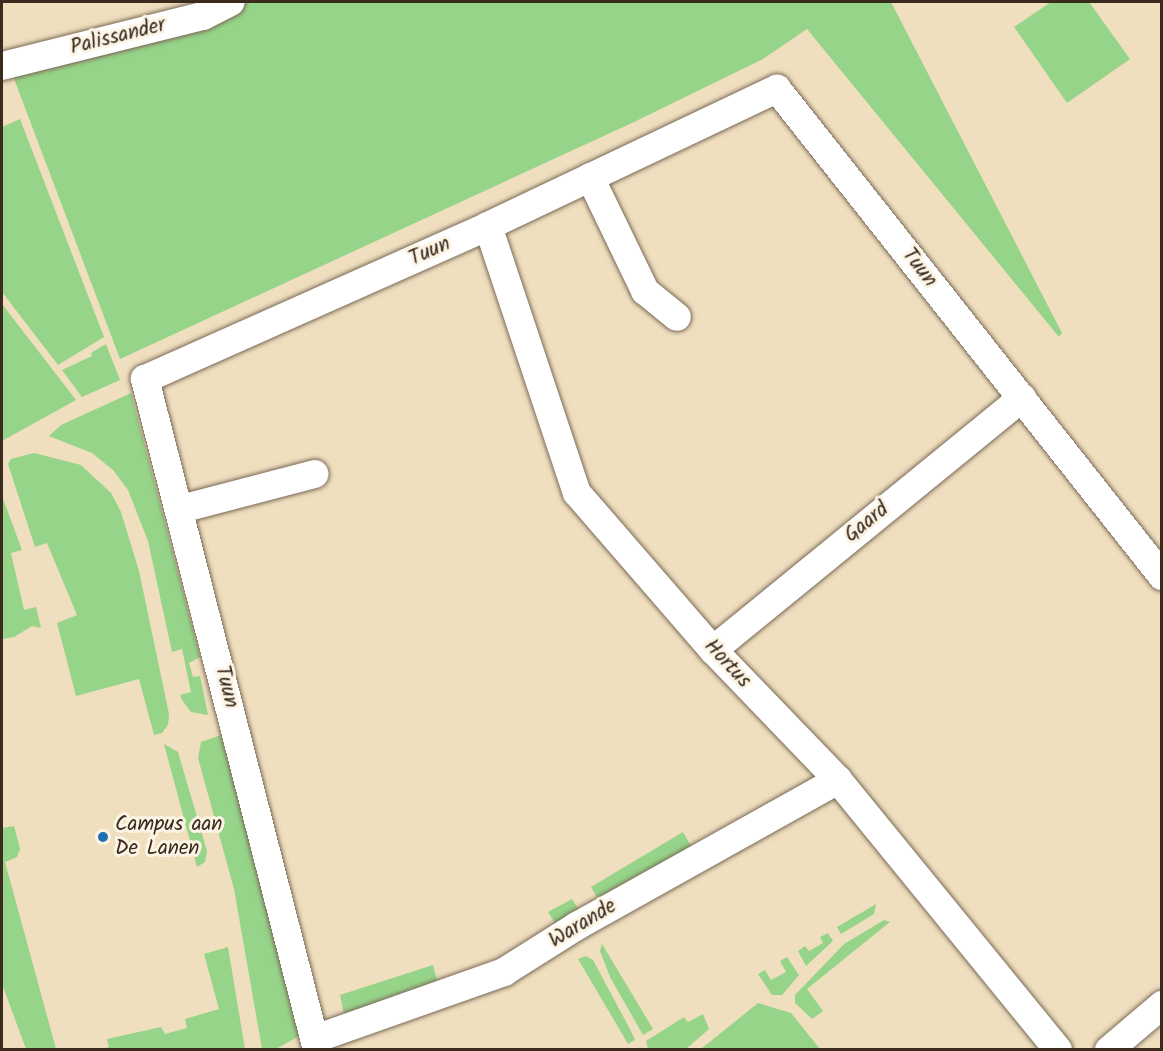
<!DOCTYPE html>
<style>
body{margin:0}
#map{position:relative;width:1163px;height:1051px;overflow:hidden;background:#efdfbf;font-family:Kalam,sans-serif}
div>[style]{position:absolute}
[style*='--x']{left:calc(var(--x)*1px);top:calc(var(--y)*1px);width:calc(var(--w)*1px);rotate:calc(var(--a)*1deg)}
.green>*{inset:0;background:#96d489}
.roads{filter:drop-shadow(0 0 2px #7a6956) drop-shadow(0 0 2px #7a6956)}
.minor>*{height:28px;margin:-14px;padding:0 14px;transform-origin:14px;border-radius:14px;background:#fff}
.dots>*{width:16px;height:16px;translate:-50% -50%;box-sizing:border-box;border:3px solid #fcf5e5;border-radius:50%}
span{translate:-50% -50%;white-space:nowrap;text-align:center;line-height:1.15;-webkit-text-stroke:6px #fcf5e5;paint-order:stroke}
.street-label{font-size:21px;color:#3b2a1e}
.poi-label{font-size:21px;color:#3b2a1e}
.left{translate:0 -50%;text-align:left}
.frame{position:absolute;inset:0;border:3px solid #3b2a1e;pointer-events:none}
</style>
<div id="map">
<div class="green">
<i style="clip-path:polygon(249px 2px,891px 2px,1062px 333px,1059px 337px,807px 29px,763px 59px,634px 122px,120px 359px,13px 76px,213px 23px)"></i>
<i style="clip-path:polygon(1051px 2px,1089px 2px,1130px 59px,1067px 103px,1014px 27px)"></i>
<i style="clip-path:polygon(20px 119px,104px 337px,58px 365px,2px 292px,2px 127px)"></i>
<i style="clip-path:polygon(2px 304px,76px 400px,2px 441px)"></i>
<i style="clip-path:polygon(106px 344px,120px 380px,82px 397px,62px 370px,92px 356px,91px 353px)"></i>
<i style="clip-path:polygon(131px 393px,200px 657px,189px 663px,193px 677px,200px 676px,208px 715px,191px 712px,182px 700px,180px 695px,191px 692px,182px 649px,172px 652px,148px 541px,128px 490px,113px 470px,92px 453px,49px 436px,61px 425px)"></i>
<i style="clip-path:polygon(34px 453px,81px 465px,111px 493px,121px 512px,139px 571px,169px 714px,168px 725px,162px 733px,154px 735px,139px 679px,76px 696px,57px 623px,77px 615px,47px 543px,35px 547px,8px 464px,11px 459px)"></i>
<i style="clip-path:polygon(2px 496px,22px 550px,11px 553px,24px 610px,36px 607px,41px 628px,32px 626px,14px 637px,2px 639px)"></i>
<i style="clip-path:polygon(221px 735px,301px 1035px,276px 1049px,262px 1049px,234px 889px,198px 758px,201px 742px)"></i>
<i style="clip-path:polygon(164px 744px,178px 752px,207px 851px,205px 862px,197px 867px)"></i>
<i style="clip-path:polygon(14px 826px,20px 849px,17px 857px,5px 862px,56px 1049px,26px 1049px,2px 984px,2px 828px)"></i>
<i style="clip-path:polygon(683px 832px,693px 850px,601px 905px,591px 887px)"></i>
<i style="clip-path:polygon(572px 899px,582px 915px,559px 929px,548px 912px)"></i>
<i style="clip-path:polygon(876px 904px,874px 914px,841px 934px,837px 927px)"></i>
<i style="clip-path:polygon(884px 920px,890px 922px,807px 989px,823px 1011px,812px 1019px,795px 1003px,795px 995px,844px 944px)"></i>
<i style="clip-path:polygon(828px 933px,833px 941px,806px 966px,798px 951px,805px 946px,809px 951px,823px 943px,820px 937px)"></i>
<i style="clip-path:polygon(602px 944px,653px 1029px,643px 1035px,610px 977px,600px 951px)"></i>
<i style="clip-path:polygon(228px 947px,245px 1049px,102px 1049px,109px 1047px,107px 1039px,161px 1027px,165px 1034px,187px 1028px,185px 1019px,219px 1009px,204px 954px)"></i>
<i style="clip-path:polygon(586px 956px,593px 960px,631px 1031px,635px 1040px,628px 1044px,578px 959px)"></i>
<i style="clip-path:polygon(787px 957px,799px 975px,782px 995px,772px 995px,758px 974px,765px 970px,771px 980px,786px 972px,780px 961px)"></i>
<i style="clip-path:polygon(433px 965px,438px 984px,344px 1014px,340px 995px)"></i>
<i style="clip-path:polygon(758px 1003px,791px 1013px,820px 1049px,701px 1049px)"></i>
<i style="clip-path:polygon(703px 1014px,709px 1029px,686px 1049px,648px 1049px,646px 1041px,684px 1017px,688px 1022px)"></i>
</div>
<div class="roads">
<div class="minor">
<i style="--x:2;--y:66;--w:207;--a:-14"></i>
<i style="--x:203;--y:16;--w:31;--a:-27"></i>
<i style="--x:590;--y:177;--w:127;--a:64.2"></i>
<i style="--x:645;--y:291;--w:41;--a:39.1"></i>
<i style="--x:488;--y:226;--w:281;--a:71.6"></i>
<i style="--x:577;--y:493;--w:208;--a:49.1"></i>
<i style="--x:713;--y:650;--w:180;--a:46.1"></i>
<i style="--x:838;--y:780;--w:348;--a:50.8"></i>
<i style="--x:181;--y:509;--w:138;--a:-14.7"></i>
<i style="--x:713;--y:650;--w:399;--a:-39.2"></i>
<i style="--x:315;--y:1039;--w:201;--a:-19.5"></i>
<i style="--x:504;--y:972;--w:86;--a:-32.2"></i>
<i style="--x:577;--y:926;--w:299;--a:-29.2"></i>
<i style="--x:317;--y:1050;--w:693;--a:-104.38"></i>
<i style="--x:145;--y:379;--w:376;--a:-24"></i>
<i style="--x:488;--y:226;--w:320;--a:-25.4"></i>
<i style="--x:777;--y:89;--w:621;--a:51.67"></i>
<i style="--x:1109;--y:1050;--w:70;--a:-40.3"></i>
</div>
</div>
<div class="dots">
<i style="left:103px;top:837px;background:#1f6fb2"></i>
</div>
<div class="street-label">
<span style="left:118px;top:37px;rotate:-14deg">Palissander</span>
<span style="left:430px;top:252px;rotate:-24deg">Tuun</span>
<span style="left:919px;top:268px;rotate:52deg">Tuun</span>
<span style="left:867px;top:523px;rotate:-39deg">Gaard</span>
<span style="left:727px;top:664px;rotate:47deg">Hortus</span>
<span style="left:226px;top:687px;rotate:76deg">Tuun</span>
<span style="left:583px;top:924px;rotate:-31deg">Warande</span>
</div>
<div class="poi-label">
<span class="left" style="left:115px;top:837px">Campus aan<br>De Lanen</span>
</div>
<div class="frame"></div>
</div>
